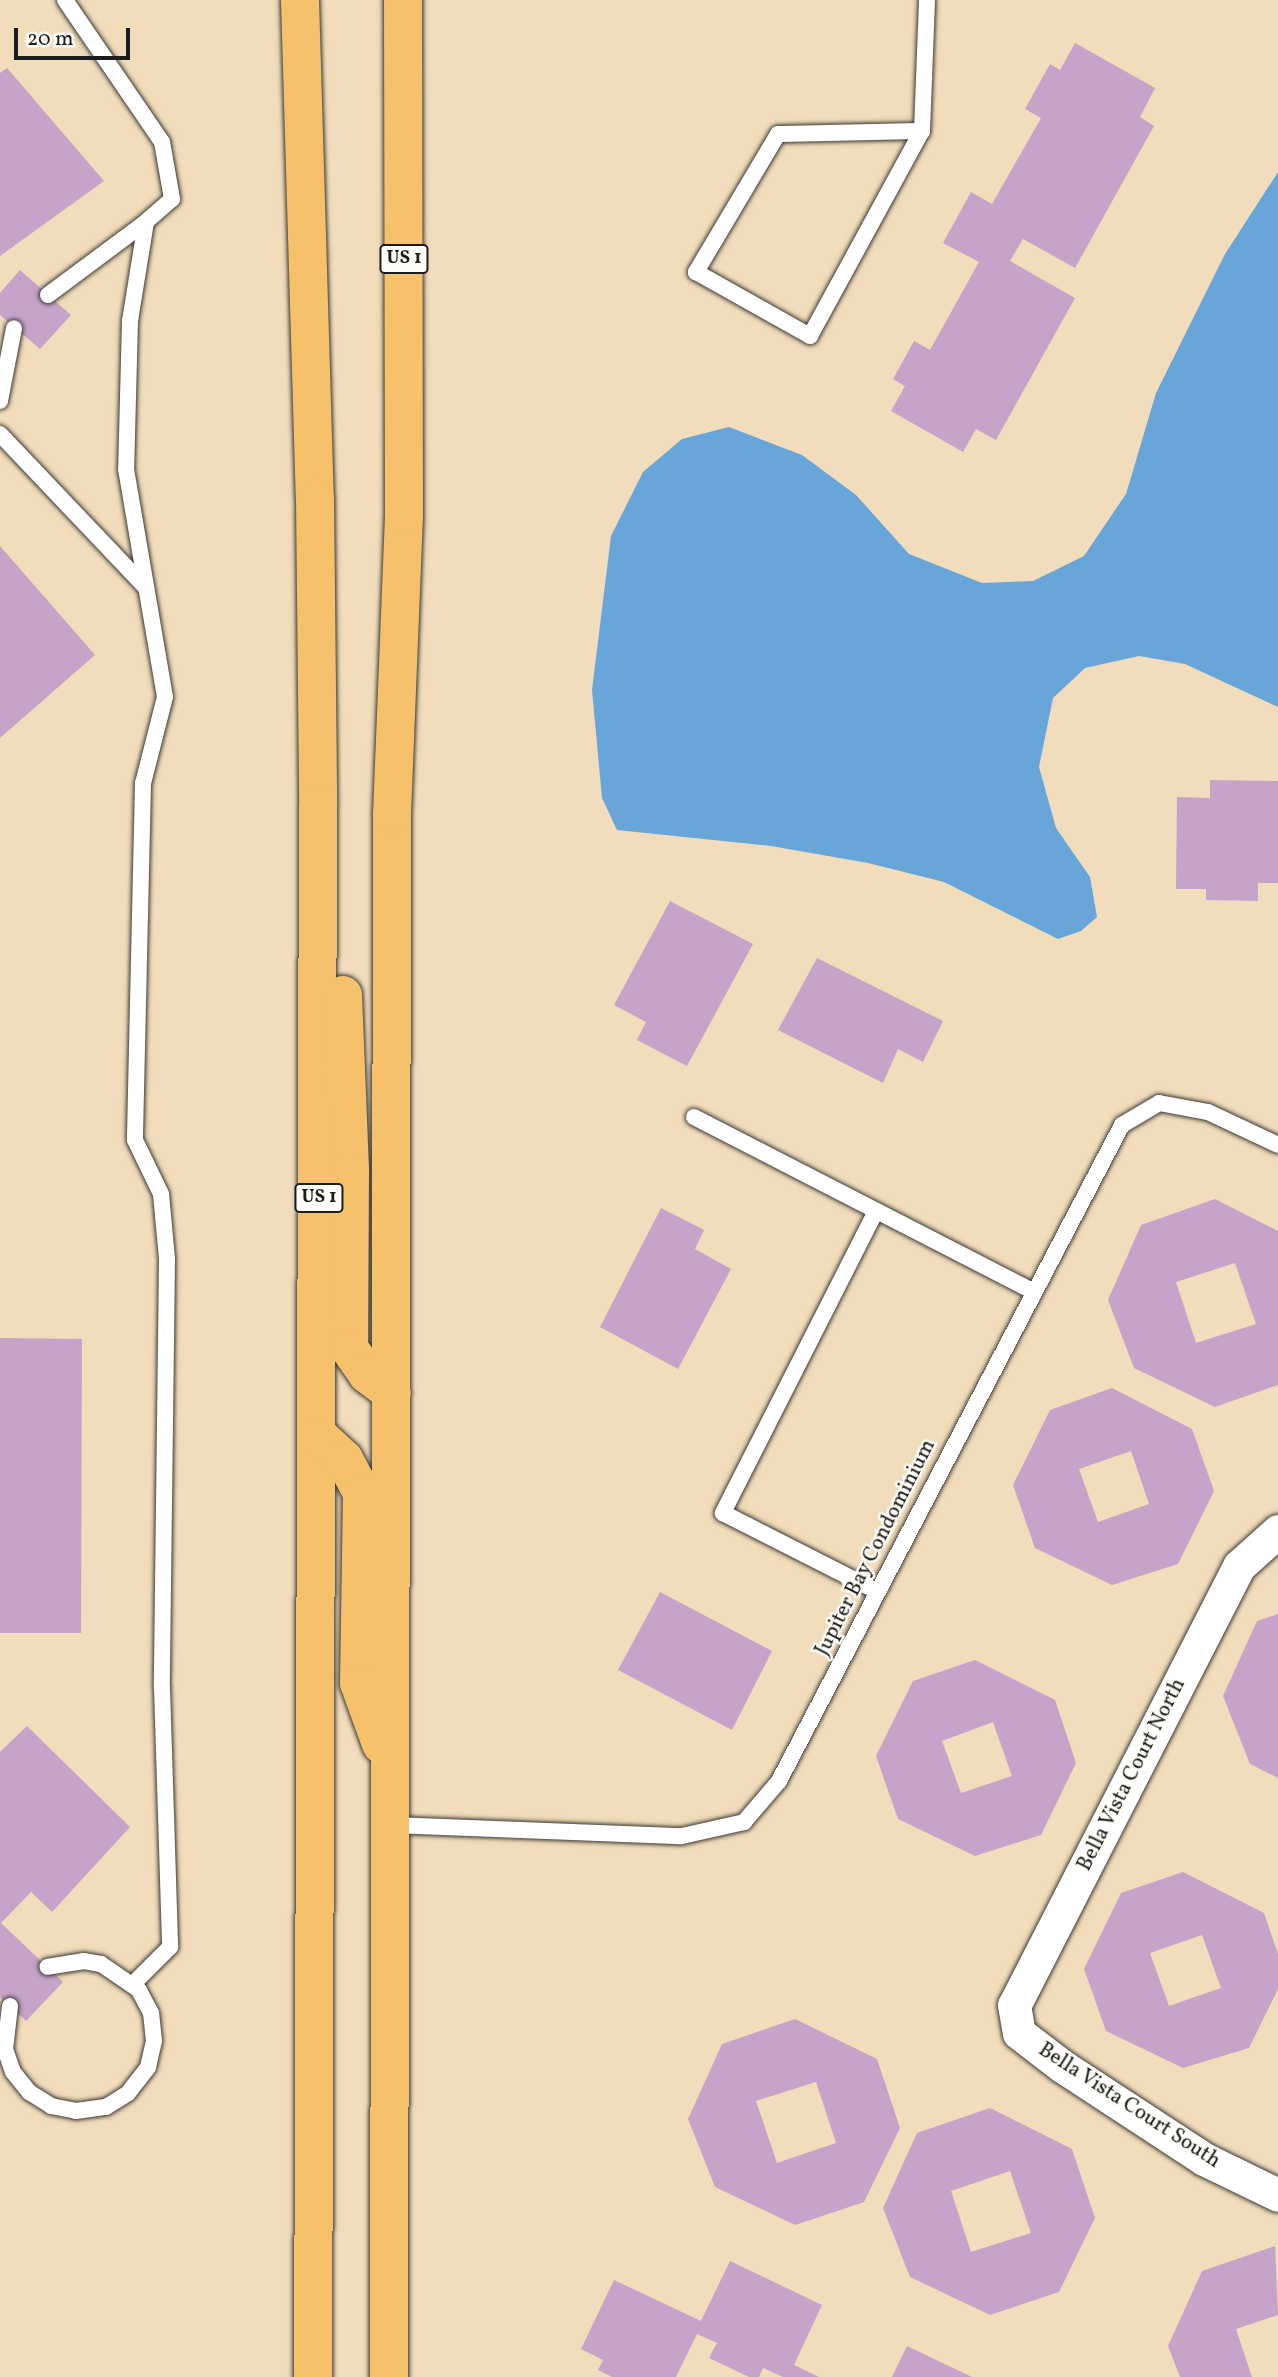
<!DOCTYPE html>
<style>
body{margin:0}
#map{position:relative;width:1278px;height:2377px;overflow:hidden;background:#f1dcbb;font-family:Vollkorn,serif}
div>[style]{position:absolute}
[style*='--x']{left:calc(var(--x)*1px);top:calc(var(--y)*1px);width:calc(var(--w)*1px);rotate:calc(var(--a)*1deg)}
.water>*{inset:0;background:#68a5d9}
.building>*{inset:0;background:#c6a3c8}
.roads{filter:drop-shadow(0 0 2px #3c3934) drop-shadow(0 0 2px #3c3934)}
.lane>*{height:16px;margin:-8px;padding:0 8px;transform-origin:8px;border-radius:8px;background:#fff}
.street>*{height:33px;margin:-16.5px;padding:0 16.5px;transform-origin:16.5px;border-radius:16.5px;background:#fff}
.primary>*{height:38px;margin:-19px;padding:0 19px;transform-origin:19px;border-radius:19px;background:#f5c16b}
span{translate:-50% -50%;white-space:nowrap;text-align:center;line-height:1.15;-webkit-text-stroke:5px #fdfcf7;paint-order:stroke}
.shield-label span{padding:2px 5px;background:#fdfcf7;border:2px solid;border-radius:5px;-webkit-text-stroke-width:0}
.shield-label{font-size:19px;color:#1c1c1c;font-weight:700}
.street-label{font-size:21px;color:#1c1c1c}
.scale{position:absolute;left:14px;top:28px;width:116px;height:32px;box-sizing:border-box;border:4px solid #1c1c1c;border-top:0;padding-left:9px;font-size:21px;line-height:24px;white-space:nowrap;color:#1c1c1c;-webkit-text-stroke:5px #fdfcf7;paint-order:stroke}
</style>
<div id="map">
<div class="water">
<i style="clip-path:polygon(1278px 172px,1278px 707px,1185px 664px,1139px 656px,1085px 668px,1053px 698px,1039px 767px,1056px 828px,1090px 877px,1097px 917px,1081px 931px,1058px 939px,944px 882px,868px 863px,771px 846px,617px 830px,602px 798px,592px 690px,611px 536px,643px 472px,682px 439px,729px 427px,802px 455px,856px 495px,909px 554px,982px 583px,1033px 581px,1084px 556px,1126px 494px,1156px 393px,1225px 254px)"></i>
</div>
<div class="building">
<i style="clip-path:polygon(1075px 43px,1155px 88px,1140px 117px,1154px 126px,1075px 268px,1023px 239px,1010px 261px,1075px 298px,996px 440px,976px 429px,963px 452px,891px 411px,905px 386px,893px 379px,914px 341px,930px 350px,979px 262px,943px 243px,971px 192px,992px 204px,1041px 118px,1025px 109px,1050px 64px,1060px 70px)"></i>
<i style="clip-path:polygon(7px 68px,104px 181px,0 256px,0 73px)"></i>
<i style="clip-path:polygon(20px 270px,71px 315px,40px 349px,0 315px,0 293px)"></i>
<i style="clip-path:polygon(0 546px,95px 655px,0 738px)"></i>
<i style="clip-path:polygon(1210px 780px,1278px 781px,1278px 883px,1258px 883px,1258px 901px,1206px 900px,1206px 889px,1176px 889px,1177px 797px,1210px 798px)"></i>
<i style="clip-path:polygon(670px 901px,753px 944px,687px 1066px,637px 1040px,646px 1022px,614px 1005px)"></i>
<i style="clip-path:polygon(817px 958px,943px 1021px,923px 1062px,898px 1049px,883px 1083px,778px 1030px)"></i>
<i style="clip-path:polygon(evenodd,1215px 1199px,1278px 1231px,1278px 1385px,1215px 1407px,1134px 1368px,1108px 1300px,1141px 1225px,1215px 1199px,1235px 1263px,1256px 1324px,1196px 1343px,1176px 1282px,1235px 1263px)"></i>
<i style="clip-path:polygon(661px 1208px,704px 1230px,695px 1249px,731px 1269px,678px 1369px,600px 1327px)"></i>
<i style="clip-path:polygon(0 1338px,82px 1339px,81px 1633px,0 1633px)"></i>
<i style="clip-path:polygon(evenodd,1112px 1388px,1192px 1429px,1214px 1491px,1178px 1564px,1112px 1585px,1035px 1548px,1013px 1485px,1050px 1410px,1112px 1388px,1131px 1451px,1149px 1504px,1098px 1522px,1079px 1469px,1131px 1451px)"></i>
<i style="clip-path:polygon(660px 1592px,772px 1651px,732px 1730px,618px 1670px)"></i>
<i style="clip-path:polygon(1278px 1614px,1278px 1778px,1250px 1764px,1223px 1696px,1257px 1621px)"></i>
<i style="clip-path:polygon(evenodd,975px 1660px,1055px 1700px,1076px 1763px,1041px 1835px,975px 1856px,898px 1819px,876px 1756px,913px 1681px,975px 1660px,993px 1722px,1012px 1776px,961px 1793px,942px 1741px,993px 1722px)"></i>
<i style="clip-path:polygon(27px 1726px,130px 1827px,52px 1912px,31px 1892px,1px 1923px,63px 1982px,26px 2021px,0 1997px,0 1752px)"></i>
<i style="clip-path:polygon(evenodd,1183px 1872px,1264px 1913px,1278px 1954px,1278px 1989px,1249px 2048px,1183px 2068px,1106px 2031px,1084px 1969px,1121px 1893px,1183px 1872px,1202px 1935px,1221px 1988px,1169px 2006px,1150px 1953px,1202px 1935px)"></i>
<i style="clip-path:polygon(evenodd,795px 2019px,877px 2059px,900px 2128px,864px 2202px,795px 2225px,715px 2187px,688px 2119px,722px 2044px,795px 2019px,816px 2082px,836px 2143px,777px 2163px,756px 2101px,816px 2082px)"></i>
<i style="clip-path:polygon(evenodd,990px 2108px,1072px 2149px,1095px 2218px,1059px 2292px,990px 2315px,910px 2277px,883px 2208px,917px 2133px,990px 2108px,1010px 2171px,1031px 2233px,971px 2252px,951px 2191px,1010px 2171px)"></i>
<i style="clip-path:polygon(1275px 2246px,1278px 2315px,1236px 2329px,1252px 2377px,1180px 2377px,1168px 2346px,1202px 2271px)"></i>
<i style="clip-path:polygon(730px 2261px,822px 2305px,794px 2365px,819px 2377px,783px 2377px,763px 2368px,759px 2377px,749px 2377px,709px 2358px,717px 2343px,697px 2334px,676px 2377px,612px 2377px,598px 2370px,603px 2360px,581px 2349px,614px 2280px,701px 2321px)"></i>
<i style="clip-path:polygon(907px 2346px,972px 2377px,892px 2377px)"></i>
</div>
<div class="roads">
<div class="lane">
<i style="--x:65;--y:0;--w:172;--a:55.7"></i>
<i style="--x:162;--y:142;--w:58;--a:80"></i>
<i style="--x:172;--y:199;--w:35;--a:139"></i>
<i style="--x:146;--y:222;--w:100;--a:99.2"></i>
<i style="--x:130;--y:321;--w:148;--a:91.5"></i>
<i style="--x:126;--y:469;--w:231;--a:80.3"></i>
<i style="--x:165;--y:697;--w:89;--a:104.3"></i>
<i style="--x:143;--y:783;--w:357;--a:91.3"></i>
<i style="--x:135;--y:1140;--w:60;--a:64.3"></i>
<i style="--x:161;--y:1194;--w:65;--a:84.7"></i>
<i style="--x:167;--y:1259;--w:429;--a:90.7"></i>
<i style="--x:162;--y:1688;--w:259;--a:88.2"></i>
<i style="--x:170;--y:1947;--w:52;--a:135"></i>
<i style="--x:922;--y:131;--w:144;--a:178.8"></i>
<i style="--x:778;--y:134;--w:161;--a:120.7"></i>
<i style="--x:696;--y:272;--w:131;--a:29.3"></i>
<i style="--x:810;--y:336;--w:234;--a:-61.4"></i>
<i style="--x:922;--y:131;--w:131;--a:-87.8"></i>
<i style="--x:48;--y:295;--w:122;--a:-36.7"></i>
<i style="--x:0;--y:401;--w:74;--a:-79.1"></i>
<i style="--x:0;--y:434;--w:211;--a:46.5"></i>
<i style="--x:694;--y:1117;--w:381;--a:27.2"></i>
<i style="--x:876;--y:1211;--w:339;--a:116.9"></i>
<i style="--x:723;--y:1513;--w:173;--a:26.9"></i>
<i style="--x:392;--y:1825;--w:290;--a:2.2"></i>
<i style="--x:682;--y:1836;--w:64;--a:-12.7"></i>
<i style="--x:744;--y:1822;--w:54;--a:-49.5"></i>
<i style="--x:779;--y:1781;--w:740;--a:-62.4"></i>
<i style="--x:1122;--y:1125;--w:43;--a:-30.7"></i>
<i style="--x:1159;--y:1103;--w:50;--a:10.4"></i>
<i style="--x:1208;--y:1112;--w:77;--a:25.2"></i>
<i style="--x:10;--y:2006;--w:43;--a:96.6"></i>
<i style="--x:5;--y:2049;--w:24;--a:71"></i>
<i style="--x:13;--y:2072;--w:26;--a:51"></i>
<i style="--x:29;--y:2092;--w:26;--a:32"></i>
<i style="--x:51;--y:2106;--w:25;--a:11"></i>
<i style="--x:76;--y:2111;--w:30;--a:-8"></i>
<i style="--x:106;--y:2107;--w:26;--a:-32"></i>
<i style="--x:128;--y:2093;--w:33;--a:-52"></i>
<i style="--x:148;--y:2067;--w:27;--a:-77"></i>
<i style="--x:154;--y:2041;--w:28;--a:-96"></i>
<i style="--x:151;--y:2013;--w:26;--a:-118"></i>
<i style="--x:139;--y:1990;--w:46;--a:-145.6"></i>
<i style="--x:101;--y:1964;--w:17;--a:-170"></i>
<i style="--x:84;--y:1961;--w:37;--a:171"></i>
</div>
<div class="street">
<i style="--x:1278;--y:1531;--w:52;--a:138.1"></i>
<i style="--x:1239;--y:1566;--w:493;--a:117.1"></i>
<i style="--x:1014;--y:2005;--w:28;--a:80"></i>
<i style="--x:1019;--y:2033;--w:54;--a:37.5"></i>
<i style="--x:1062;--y:2066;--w:170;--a:33.2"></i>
<i style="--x:1204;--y:2159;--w:82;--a:25.9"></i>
</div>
<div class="primary">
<i style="--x:300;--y:0;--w:498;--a:88.3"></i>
<i style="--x:315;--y:498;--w:308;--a:89.4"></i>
<i style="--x:318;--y:806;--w:1571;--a:90.18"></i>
<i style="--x:343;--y:995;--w:178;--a:87.7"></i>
<i style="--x:350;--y:1173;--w:175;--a:90.3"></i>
<i style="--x:349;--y:1348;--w:32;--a:55"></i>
<i style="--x:367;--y:1374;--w:31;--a:37"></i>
<i style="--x:319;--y:1436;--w:34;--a:43"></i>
<i style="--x:344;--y:1459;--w:38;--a:62"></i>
<i style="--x:362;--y:1493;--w:190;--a:90.9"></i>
<i style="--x:359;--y:1683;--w:65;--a:70.2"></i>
<i style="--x:389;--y:2377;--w:1563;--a:-89.89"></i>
<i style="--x:392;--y:814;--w:297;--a:-87.7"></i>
<i style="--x:404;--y:517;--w:517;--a:-90.11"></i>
</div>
</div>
<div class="shield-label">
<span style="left:404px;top:259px">US 1</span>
<span style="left:319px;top:1198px">US 1</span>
</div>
<div class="street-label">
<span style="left:876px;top:1548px;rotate:-63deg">Jupiter Bay Condominium</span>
<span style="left:1132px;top:1775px;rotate:-63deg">Bella Vista Court North</span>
<span style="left:1129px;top:2106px;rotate:33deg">Bella Vista Court South</span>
</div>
<div class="scale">20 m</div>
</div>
